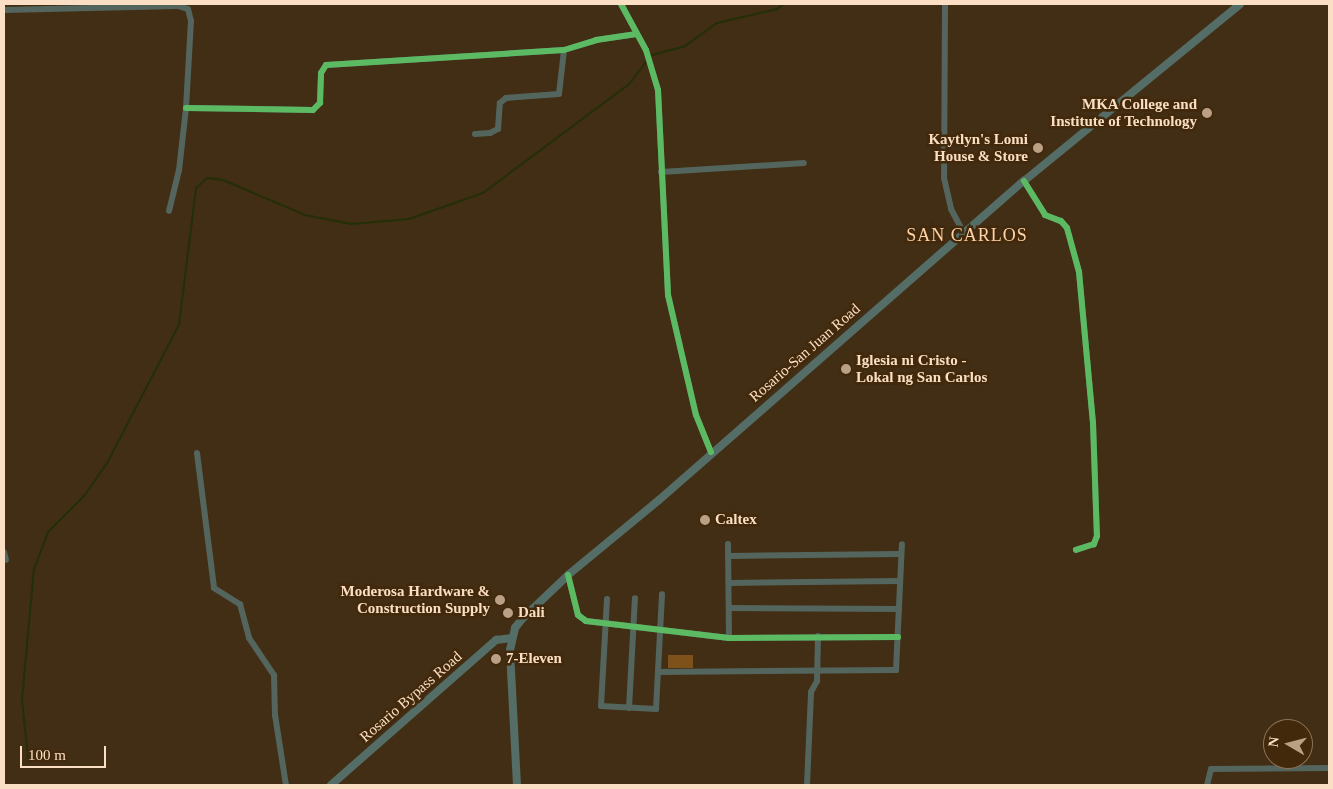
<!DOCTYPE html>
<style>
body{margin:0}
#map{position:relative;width:1333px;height:789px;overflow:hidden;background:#412e14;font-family:Georgia,serif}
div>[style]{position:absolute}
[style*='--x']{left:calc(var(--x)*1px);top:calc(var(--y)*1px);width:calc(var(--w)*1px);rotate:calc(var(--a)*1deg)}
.green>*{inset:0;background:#7e511b}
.stream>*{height:2px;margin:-1px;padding:0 1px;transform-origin:1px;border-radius:1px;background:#232f06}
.minor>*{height:6px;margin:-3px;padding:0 3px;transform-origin:3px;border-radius:3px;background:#54655e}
.major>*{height:8px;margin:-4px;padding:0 4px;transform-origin:4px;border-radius:4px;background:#546e67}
.cycleway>*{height:6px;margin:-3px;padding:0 3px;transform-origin:3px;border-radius:3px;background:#5cba63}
.dots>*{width:14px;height:14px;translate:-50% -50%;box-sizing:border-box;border:2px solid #42290c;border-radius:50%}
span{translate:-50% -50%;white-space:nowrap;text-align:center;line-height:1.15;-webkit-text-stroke:5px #42290c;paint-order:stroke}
.poi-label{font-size:15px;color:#fbdfc4;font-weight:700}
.right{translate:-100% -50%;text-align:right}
.left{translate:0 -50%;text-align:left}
.street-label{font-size:15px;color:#fbdfc4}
.quarter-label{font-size:18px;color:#fed3a7;letter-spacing:1px}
.frame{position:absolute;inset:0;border:5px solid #fbdfc4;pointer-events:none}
.north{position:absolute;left:1263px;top:719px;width:50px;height:50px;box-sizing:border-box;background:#42290c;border:1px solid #8c7256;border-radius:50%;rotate:278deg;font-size:14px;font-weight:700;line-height:20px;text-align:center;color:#fbdfc4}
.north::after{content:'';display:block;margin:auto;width:18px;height:22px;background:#baa186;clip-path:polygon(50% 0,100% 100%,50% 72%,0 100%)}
.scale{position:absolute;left:20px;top:746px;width:86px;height:22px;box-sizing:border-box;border:2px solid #fbdfc4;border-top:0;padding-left:6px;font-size:15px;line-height:18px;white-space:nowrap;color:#fbdfc4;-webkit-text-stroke:4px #42290c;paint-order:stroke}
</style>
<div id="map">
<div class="green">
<i style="clip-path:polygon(668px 655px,693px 655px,693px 668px,668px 668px)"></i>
</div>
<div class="stream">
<i style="--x:652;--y:55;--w:34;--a:-15"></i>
<i style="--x:685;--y:46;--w:39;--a:-36"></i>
<i style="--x:717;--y:23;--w:62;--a:-13.1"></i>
<i style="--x:777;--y:9;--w:9;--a:-36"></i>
<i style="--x:28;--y:758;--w:58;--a:-95.9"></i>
<i style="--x:22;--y:700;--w:132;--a:-84.8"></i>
<i style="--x:34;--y:569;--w:40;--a:-69"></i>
<i style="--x:48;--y:532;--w:51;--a:-45"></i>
<i style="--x:84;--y:496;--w:38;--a:-55"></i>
<i style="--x:106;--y:465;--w:158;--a:-62.5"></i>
<i style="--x:179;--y:325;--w:138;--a:-82.9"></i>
<i style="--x:196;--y:188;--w:15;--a:-42"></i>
<i style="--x:207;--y:178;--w:16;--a:7"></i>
<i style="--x:223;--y:180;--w:89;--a:23.1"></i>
<i style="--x:305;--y:215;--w:47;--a:11.1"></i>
<i style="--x:351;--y:224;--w:58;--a:-4.9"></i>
<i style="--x:409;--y:219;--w:78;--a:-19.4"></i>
<i style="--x:483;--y:193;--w:182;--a:-36.7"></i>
<i style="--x:629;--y:84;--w:28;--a:-52"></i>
</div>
<div class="minor">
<i style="--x:621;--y:4;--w:52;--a:61.5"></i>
<i style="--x:646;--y:50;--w:42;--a:73.3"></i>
<i style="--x:658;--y:90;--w:205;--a:87.2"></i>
<i style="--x:668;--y:295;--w:123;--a:76.9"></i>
<i style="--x:696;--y:415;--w:40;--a:68"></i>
<i style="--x:945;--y:4;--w:174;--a:90.3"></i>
<i style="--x:944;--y:178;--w:32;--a:77"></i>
<i style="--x:951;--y:209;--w:30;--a:62"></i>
<i style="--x:4;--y:10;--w:174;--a:-1.3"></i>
<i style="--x:178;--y:6;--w:10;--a:17"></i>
<i style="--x:188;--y:9;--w:12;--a:76"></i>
<i style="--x:191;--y:21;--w:87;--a:93.3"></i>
<i style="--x:186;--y:108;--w:62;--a:96.4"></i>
<i style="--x:179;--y:170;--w:42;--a:103.7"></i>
<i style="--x:186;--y:108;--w:127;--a:0.9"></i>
<i style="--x:313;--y:110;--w:10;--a:-45"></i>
<i style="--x:320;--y:103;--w:30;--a:-88"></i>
<i style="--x:321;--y:73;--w:9;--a:-58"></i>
<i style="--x:326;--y:65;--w:238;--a:-3.6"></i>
<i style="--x:564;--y:50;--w:34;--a:-17"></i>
<i style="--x:596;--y:40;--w:41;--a:-8.3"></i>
<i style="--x:475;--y:134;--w:15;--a:-4"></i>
<i style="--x:490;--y:133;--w:9;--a:-27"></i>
<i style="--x:498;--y:129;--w:26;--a:-86"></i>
<i style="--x:500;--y:103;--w:8;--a:-40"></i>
<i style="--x:506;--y:98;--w:53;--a:-4.3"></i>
<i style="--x:559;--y:94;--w:44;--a:-83.5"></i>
<i style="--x:661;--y:172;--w:143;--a:-3.6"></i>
<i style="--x:1024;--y:181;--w:40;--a:58"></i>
<i style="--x:1045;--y:215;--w:17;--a:21"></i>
<i style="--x:1061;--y:221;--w:9;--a:49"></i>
<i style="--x:1067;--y:228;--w:46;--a:74.7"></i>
<i style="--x:1079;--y:272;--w:152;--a:84.7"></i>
<i style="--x:1093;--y:423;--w:113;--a:88"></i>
<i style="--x:1097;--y:536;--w:9;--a:111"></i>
<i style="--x:1094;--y:544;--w:19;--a:162"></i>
<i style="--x:197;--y:453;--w:136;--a:82.8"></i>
<i style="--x:214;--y:588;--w:31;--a:32"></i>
<i style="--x:240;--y:604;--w:35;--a:75"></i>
<i style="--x:249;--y:638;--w:45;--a:56"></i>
<i style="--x:274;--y:675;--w:40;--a:88.6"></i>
<i style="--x:275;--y:715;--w:71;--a:81.1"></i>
<i style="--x:728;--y:544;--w:94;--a:89.4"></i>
<i style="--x:4;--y:552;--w:8;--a:76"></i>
<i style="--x:728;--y:556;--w:173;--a:-0.7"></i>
<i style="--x:568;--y:575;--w:41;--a:76"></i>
<i style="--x:578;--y:615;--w:10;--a:37"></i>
<i style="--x:586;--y:621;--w:144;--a:6.8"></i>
<i style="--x:729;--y:638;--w:169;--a:-0.3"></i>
<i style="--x:729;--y:583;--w:171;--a:-0.7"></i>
<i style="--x:607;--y:599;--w:107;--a:93.2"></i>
<i style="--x:601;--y:706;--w:55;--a:3.1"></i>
<i style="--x:656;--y:709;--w:115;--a:-87"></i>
<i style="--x:729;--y:608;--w:170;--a:0.3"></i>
<i style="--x:658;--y:672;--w:238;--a:-0.5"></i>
<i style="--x:896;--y:670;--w:126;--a:-87.3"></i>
<i style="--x:629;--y:708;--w:110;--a:-86.9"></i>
<i style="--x:807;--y:785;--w:93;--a:-87.5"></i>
<i style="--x:811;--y:692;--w:13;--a:-61"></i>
<i style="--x:817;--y:681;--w:45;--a:-88.7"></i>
<i style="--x:1207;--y:785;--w:16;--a:-76"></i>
<i style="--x:1211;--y:769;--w:118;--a:-0.5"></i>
</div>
<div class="major">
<i style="--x:331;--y:785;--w:220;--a:-41.3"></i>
<i style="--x:496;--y:640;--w:16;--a:-7"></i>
<i style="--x:517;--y:785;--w:135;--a:-93"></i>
<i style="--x:510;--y:650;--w:23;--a:-77"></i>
<i style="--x:515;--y:628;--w:11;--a:-52"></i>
<i style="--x:522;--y:619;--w:64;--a:-43.7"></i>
<i style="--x:568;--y:575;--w:118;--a:-39.5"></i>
<i style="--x:659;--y:500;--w:485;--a:-41.2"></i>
<i style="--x:1024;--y:181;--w:279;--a:-39.3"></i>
</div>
<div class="cycleway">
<i style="--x:621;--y:4;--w:52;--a:61.5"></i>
<i style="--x:646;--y:50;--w:42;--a:73.3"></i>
<i style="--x:658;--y:90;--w:205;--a:87.2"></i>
<i style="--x:668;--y:295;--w:123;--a:76.9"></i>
<i style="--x:696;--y:415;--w:40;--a:68"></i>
<i style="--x:186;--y:108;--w:127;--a:0.9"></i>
<i style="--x:313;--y:110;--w:10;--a:-45"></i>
<i style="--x:320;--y:103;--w:30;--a:-88"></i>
<i style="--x:321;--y:73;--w:9;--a:-58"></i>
<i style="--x:326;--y:65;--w:238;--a:-3.6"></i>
<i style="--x:564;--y:50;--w:34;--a:-17"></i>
<i style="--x:596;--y:40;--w:41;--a:-8.3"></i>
<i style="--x:1024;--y:181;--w:40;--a:58"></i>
<i style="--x:1045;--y:215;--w:17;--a:21"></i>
<i style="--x:1061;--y:221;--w:9;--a:49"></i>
<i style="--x:1067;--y:228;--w:46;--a:74.7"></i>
<i style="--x:1079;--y:272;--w:152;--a:84.7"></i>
<i style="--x:1093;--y:423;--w:113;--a:88"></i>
<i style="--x:1097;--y:536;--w:9;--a:111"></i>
<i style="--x:1094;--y:544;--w:19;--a:162"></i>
<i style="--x:568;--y:575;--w:41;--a:76"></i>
<i style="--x:578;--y:615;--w:10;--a:37"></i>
<i style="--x:586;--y:621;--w:144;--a:6.8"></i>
<i style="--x:729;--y:638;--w:169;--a:-0.3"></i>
</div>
<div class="dots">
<i style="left:1207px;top:113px;background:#baa186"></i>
<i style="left:1038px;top:148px;background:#baa186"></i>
<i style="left:846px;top:369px;background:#baa186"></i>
<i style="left:705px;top:520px;background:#baa186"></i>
<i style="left:500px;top:600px;background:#baa186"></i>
<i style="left:508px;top:613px;background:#baa186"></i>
<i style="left:496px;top:659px;background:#baa186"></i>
</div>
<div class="poi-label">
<span class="right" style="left:1197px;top:113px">MKA College and<br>Institute of Technology</span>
<span class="right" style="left:1028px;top:148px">Kaytlyn's Lomi<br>House &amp; Store</span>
<span class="left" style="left:856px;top:369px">Iglesia ni Cristo -<br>Lokal ng San Carlos</span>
<span class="left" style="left:715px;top:520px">Caltex</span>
<span class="right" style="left:490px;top:600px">Moderosa Hardware &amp;<br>Construction Supply</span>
<span class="left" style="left:518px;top:613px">Dali</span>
<span class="left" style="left:506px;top:659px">7-Eleven</span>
</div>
<div class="street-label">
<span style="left:805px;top:353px;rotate:-41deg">Rosario-San Juan Road</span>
<span style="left:411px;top:697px;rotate:-41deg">Rosario Bypass Road</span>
</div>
<div class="quarter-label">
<span style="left:967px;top:235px">SAN CARLOS</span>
</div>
<div class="frame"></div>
<div class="north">N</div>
<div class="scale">100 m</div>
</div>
